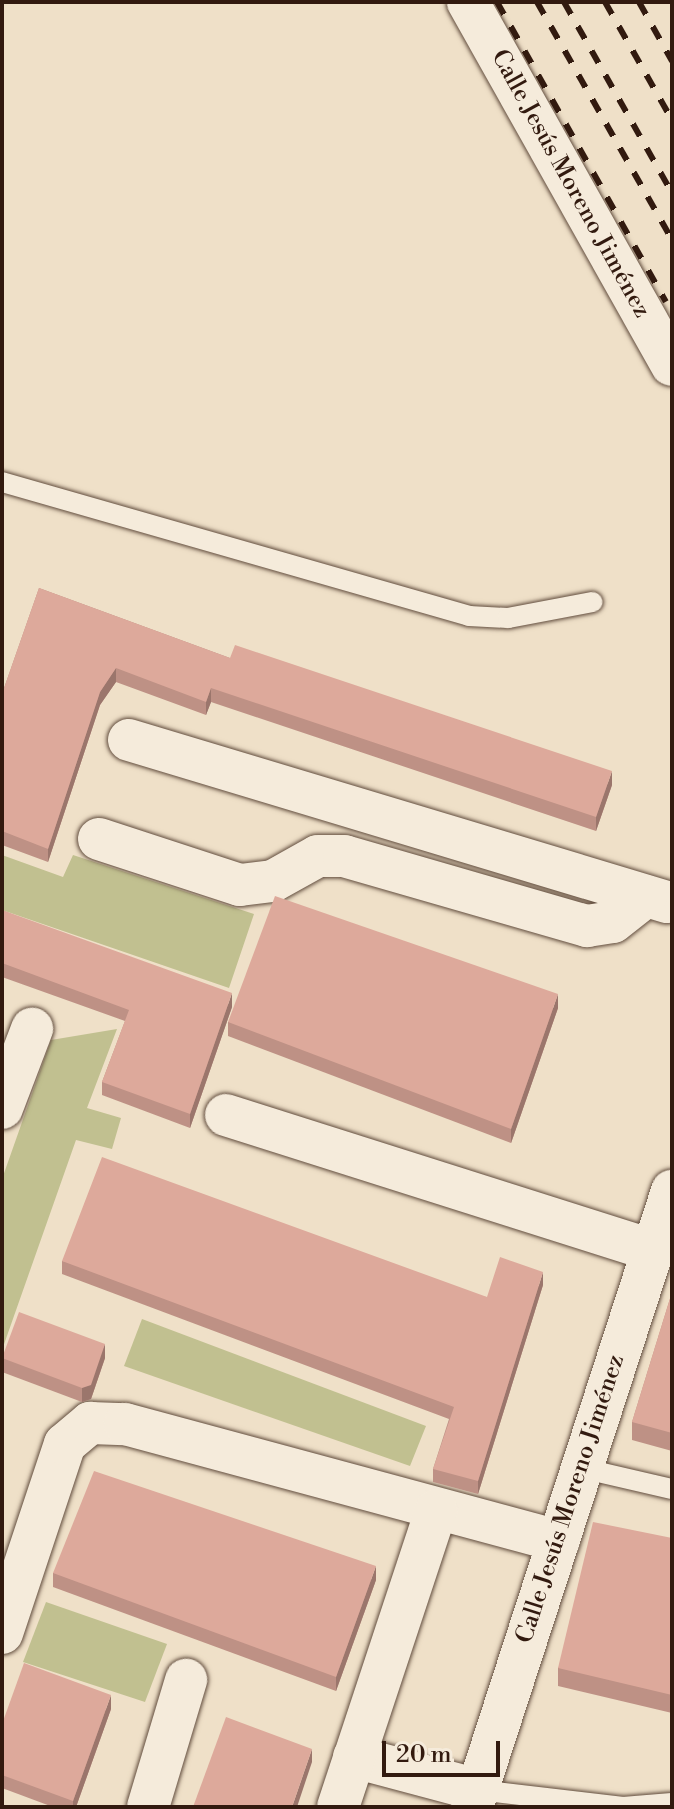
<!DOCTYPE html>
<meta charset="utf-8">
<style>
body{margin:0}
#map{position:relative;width:674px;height:1809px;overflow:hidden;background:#efe0c8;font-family:"Libre Bodoni",serif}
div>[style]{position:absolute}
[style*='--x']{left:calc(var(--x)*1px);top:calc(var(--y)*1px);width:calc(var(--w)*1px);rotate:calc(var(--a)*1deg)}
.green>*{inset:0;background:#c1c090}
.roads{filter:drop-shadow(0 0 2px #614c3d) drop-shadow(0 0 2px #614c3d)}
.service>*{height:20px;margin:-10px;padding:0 10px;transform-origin:10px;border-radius:10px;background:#f5ebdb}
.minor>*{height:42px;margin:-21px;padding:0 21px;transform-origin:21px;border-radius:21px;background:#f5ebdb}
.rail>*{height:6px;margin-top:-3px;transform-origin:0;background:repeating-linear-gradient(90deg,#321a0f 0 14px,transparent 0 28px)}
.wall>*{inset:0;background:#be9185}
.shaded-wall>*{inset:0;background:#9b766c}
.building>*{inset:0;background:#dda99b}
span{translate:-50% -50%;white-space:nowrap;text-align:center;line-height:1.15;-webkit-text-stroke:6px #f5ebdb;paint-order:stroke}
.street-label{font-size:24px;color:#321a0f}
.frame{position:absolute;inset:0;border:4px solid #321a0f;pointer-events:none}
.scale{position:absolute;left:382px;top:1741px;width:118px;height:36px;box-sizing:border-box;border:4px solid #321a0f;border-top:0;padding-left:10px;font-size:24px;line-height:28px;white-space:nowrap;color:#321a0f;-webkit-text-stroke:6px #f5ebdb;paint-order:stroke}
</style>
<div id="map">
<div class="green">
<i style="clip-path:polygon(2px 855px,63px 877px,73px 855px,254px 914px,229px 988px,2px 910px)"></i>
<i style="clip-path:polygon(117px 1029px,87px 1108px,121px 1118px,112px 1149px,76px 1140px,2px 1350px,2px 1179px,51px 1040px)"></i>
<i style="clip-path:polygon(142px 1319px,426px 1426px,410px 1466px,124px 1366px)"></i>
<i style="clip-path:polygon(46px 1602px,167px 1644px,145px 1702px,23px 1662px)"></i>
</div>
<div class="roads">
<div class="service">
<i style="--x:2;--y:482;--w:486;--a:16"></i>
<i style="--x:469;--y:616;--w:39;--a:3"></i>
<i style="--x:508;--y:618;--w:86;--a:-10.7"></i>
<i style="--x:581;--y:1468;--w:93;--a:13"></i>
<i style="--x:478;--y:1790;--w:146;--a:6.7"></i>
<i style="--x:623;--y:1807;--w:49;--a:-4.7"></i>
</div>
<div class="minor">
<i style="--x:468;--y:2;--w:416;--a:60.7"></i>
<i style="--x:129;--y:740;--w:562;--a:16.76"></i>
<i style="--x:99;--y:839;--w:148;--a:18.1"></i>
<i style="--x:240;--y:885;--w:33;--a:-7"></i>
<i style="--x:273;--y:881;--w:51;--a:-29.1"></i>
<i style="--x:318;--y:856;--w:26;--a:0"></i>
<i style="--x:344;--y:856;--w:253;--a:16.1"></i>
<i style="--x:587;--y:926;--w:26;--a:-9"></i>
<i style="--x:613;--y:922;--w:42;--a:-38.2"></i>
<i style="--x:2;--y:1108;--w:85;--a:-69.2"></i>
<i style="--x:226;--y:1115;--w:446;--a:17.6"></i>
<i style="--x:2;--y:1633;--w:199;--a:-71.6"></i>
<i style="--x:65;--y:1444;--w:33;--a:-40"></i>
<i style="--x:90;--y:1423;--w:35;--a:2"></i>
<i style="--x:125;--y:1424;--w:449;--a:15.1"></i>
<i style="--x:354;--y:1757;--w:128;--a:14.9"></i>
<i style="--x:148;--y:1807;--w:133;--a:-73.3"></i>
<i style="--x:338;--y:1807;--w:313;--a:-71.7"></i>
<i style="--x:472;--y:1807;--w:648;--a:-72.01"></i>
</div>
</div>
<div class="rail">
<i style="--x:497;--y:2;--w:344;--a:60.6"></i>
<i style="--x:537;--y:2;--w:274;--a:60.4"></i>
<i style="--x:564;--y:2;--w:219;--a:60.5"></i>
<i style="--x:605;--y:2;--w:136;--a:60.4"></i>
<i style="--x:639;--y:2;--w:68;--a:60.8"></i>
</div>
<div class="wall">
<i style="clip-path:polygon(39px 588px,230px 658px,612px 785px,596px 831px,211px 702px,206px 715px,116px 682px,100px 705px,48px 862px,2px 845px,2px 691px,3px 691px)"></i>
<i style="clip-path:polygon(2px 910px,232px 1007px,190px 1128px,102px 1095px,102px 1082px,125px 1021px,2px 977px)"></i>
<i style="clip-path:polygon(558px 1008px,511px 1143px,228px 1036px,228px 1022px)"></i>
<i style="clip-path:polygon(62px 1261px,487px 1297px,543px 1285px,478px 1494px,433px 1482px,433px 1469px,449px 1419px,62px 1274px)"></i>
<i style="clip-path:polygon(672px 1292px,672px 1451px,632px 1440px,632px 1422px)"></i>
<i style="clip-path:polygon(2px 1357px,105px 1358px,91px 1399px,82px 1402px,2px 1372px)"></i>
<i style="clip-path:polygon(672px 1538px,672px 1713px,558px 1686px,558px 1668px)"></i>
<i style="clip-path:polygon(53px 1573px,376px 1580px,336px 1691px,53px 1587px)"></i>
<i style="clip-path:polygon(111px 1709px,76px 1807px,53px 1807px,2px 1788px,2px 1724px)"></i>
</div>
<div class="shaded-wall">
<i style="clip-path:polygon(116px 668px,116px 682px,100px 705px,48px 862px,48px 849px,100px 692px)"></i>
<i style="clip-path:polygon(211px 688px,211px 702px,206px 715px,206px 702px)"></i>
<i style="clip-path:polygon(612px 771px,612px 785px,596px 831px,596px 817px)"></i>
<i style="clip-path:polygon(232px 993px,232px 1007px,190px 1128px,190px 1114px)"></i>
<i style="clip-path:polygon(558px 994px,558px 1008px,511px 1143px,511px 1129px)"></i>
<i style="clip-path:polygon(543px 1272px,543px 1285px,478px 1494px,478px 1481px)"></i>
<i style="clip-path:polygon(105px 1344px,105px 1358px,91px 1399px,82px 1402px,82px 1388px)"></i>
<i style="clip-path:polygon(376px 1566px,376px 1580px,336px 1691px,336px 1677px)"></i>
<i style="clip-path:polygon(111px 1695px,111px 1709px,76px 1807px,73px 1807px,73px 1801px)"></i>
<i style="clip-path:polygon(312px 1749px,312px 1762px,297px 1807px,292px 1807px)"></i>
</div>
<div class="building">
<i style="clip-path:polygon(39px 588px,230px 658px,235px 645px,612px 771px,596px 817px,211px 688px,206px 702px,116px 668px,100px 692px,48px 849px,2px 831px,2px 691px,3px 691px)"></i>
<i style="clip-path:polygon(275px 896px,558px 994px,511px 1129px,228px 1022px)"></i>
<i style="clip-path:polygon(2px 910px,232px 993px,190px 1114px,102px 1082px,129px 1010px,2px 963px)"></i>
<i style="clip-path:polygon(102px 1157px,487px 1297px,500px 1257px,543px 1272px,478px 1481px,433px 1469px,454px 1407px,62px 1261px)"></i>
<i style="clip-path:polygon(672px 1292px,672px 1433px,632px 1422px)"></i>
<i style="clip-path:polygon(19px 1312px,105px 1344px,91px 1385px,82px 1388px,2px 1358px)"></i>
<i style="clip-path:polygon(94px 1471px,376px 1566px,336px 1677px,53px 1573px)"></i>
<i style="clip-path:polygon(593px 1522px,672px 1538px,672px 1695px,558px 1668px)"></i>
<i style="clip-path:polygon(24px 1663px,111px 1695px,73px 1801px,2px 1775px,2px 1724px)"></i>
<i style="clip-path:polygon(226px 1717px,312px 1749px,292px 1807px,193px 1807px)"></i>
</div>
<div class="street-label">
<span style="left:570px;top:184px;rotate:61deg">Calle Jesús Moreno Jiménez</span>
<span style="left:571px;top:1499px;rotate:-72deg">Calle Jesús Moreno Jiménez</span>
</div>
<div class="frame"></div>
<div class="scale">20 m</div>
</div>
